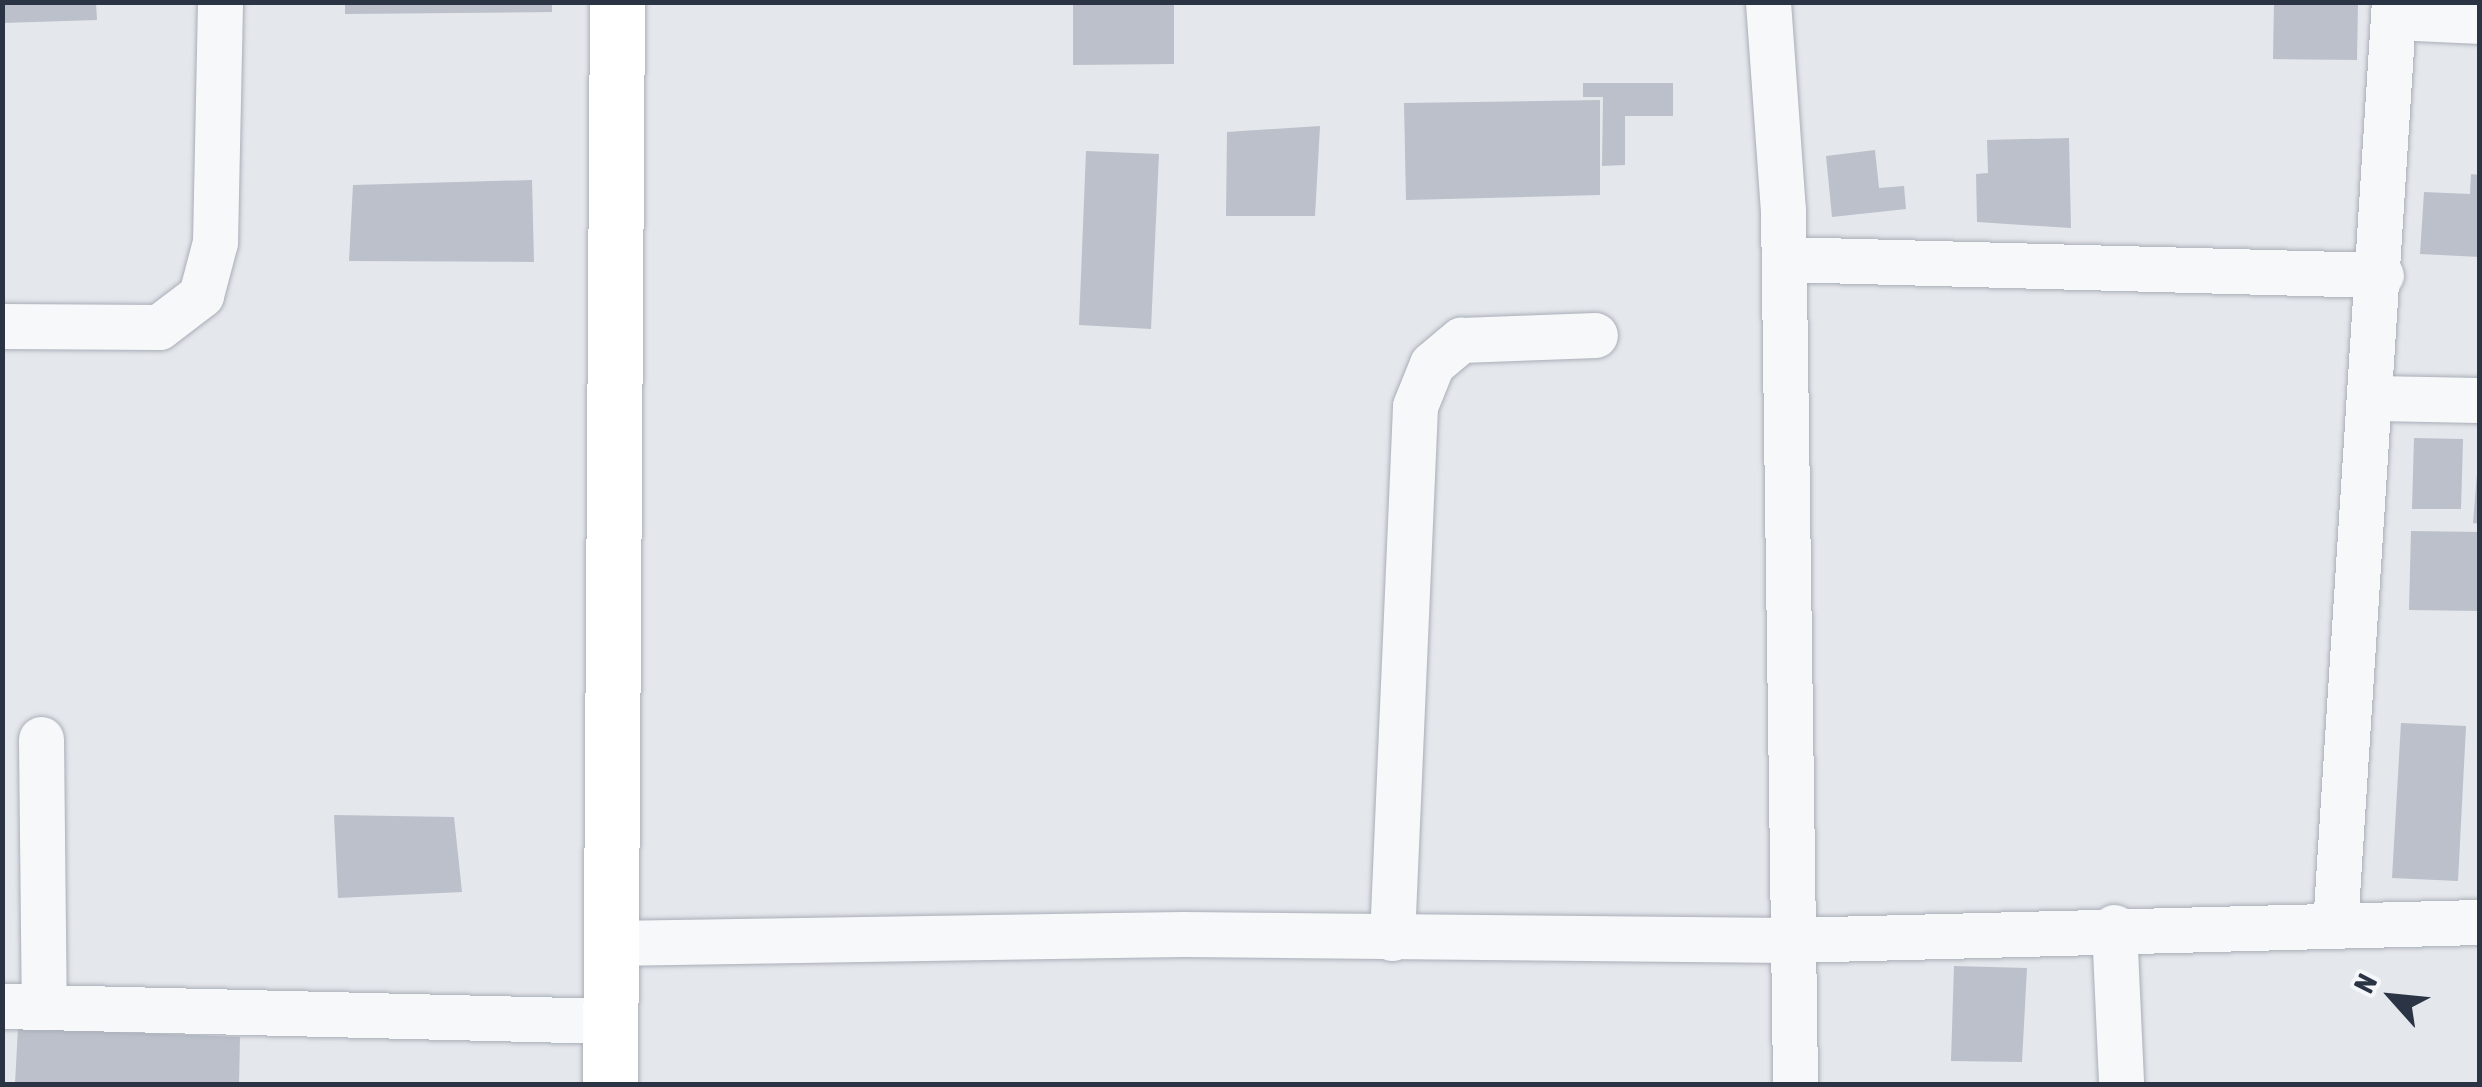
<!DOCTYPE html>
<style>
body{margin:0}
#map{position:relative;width:2482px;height:1087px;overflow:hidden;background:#e4e7ec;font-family:"Asap Condensed",sans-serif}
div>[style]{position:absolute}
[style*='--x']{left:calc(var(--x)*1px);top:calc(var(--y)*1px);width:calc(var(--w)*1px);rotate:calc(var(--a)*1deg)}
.building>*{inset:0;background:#bbc0ca}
.roads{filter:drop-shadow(0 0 2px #a9aeb7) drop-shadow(0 0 2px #a9aeb7)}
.street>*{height:45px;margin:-22.5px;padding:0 22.5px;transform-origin:22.5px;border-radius:22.5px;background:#f7f8fa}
.secondary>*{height:55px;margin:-27.5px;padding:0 27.5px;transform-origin:27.5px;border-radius:27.5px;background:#fff}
span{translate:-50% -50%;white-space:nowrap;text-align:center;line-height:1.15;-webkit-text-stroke:10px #f4f6f9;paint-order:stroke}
.frame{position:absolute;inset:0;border:5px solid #2b3445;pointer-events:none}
.north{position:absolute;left:2342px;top:947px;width:100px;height:100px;-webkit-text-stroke:8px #f4f6f9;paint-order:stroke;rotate:297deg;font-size:28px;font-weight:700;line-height:40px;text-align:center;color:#2b3445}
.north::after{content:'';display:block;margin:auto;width:35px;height:45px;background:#2b3445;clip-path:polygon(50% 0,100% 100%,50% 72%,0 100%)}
</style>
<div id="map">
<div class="building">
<i style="clip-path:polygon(2px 2px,96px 2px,97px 20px,2px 23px)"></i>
<i style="clip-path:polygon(345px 2px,552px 2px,552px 12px,345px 14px)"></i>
<i style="clip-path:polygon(1073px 2px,1174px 2px,1174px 64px,1073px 65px)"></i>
<i style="clip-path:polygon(2274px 2px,2358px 2px,2357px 60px,2273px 59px)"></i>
<i style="clip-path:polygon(1583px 83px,1673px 83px,1673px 116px,1625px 116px,1625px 165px,1602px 166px,1603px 97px,1583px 97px)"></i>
<i style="clip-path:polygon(1600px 100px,1600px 195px,1406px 200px,1404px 103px)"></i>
<i style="clip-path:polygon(1320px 126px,1315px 216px,1226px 216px,1227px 132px)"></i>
<i style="clip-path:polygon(2069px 138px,2071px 228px,1977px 222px,1976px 174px,1988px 173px,1987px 140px)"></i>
<i style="clip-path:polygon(1875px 150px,1879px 188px,1904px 186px,1906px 209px,1832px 217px,1826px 156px)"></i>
<i style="clip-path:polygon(1086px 151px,1159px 154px,1151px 329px,1079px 325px)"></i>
<i style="clip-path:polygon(2471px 174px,2480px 175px,2480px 257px,2420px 254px,2424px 192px,2470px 194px)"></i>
<i style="clip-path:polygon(532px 180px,534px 262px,349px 261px,353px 185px)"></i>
<i style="clip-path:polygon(2414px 438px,2463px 439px,2461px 509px,2412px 509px)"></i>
<i style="clip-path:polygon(2477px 474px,2480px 474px,2480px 524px,2473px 523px)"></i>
<i style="clip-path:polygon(2411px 531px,2480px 532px,2480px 611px,2409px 610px)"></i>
<i style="clip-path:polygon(2401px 723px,2466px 726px,2458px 881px,2392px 878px)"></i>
<i style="clip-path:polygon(334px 815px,454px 817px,462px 892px,338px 898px)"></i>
<i style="clip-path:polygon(1954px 966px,2027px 968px,2022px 1062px,1951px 1061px)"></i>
<i style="clip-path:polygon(18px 1028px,240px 1037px,239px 1084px,15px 1084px)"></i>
</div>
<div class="roads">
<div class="street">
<i style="--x:1768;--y:2;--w:209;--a:85.9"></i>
<i style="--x:1783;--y:210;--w:874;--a:89.21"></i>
<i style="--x:2395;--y:17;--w:85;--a:2.7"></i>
<i style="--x:1784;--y:259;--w:597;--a:1.54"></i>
<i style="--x:2;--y:326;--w:157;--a:0.4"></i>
<i style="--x:159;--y:327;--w:53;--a:-37.3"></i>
<i style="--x:201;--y:295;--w:55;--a:-75.2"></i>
<i style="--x:215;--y:242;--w:240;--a:-88.8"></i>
<i style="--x:2374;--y:398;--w:106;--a:1.1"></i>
<i style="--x:41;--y:739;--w:268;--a:89.4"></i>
<i style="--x:2335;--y:926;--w:926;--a:-86.35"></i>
<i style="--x:2114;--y:927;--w:157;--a:87.4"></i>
<i style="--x:1392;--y:938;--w:532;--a:-87.52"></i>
<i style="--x:1415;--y:406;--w:45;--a:-68"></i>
<i style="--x:1432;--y:364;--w:38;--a:-40"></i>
<i style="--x:1461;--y:340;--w:134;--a:-2.1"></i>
<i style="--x:611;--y:943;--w:572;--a:-0.9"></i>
<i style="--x:1183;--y:934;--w:608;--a:0.57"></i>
<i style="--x:1791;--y:940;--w:689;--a:-1.5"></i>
<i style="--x:2;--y:1006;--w:608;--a:1.41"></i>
</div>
<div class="secondary">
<i style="--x:610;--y:1084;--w:1082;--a:-89.63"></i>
</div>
</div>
<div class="frame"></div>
<div class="north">N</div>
</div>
